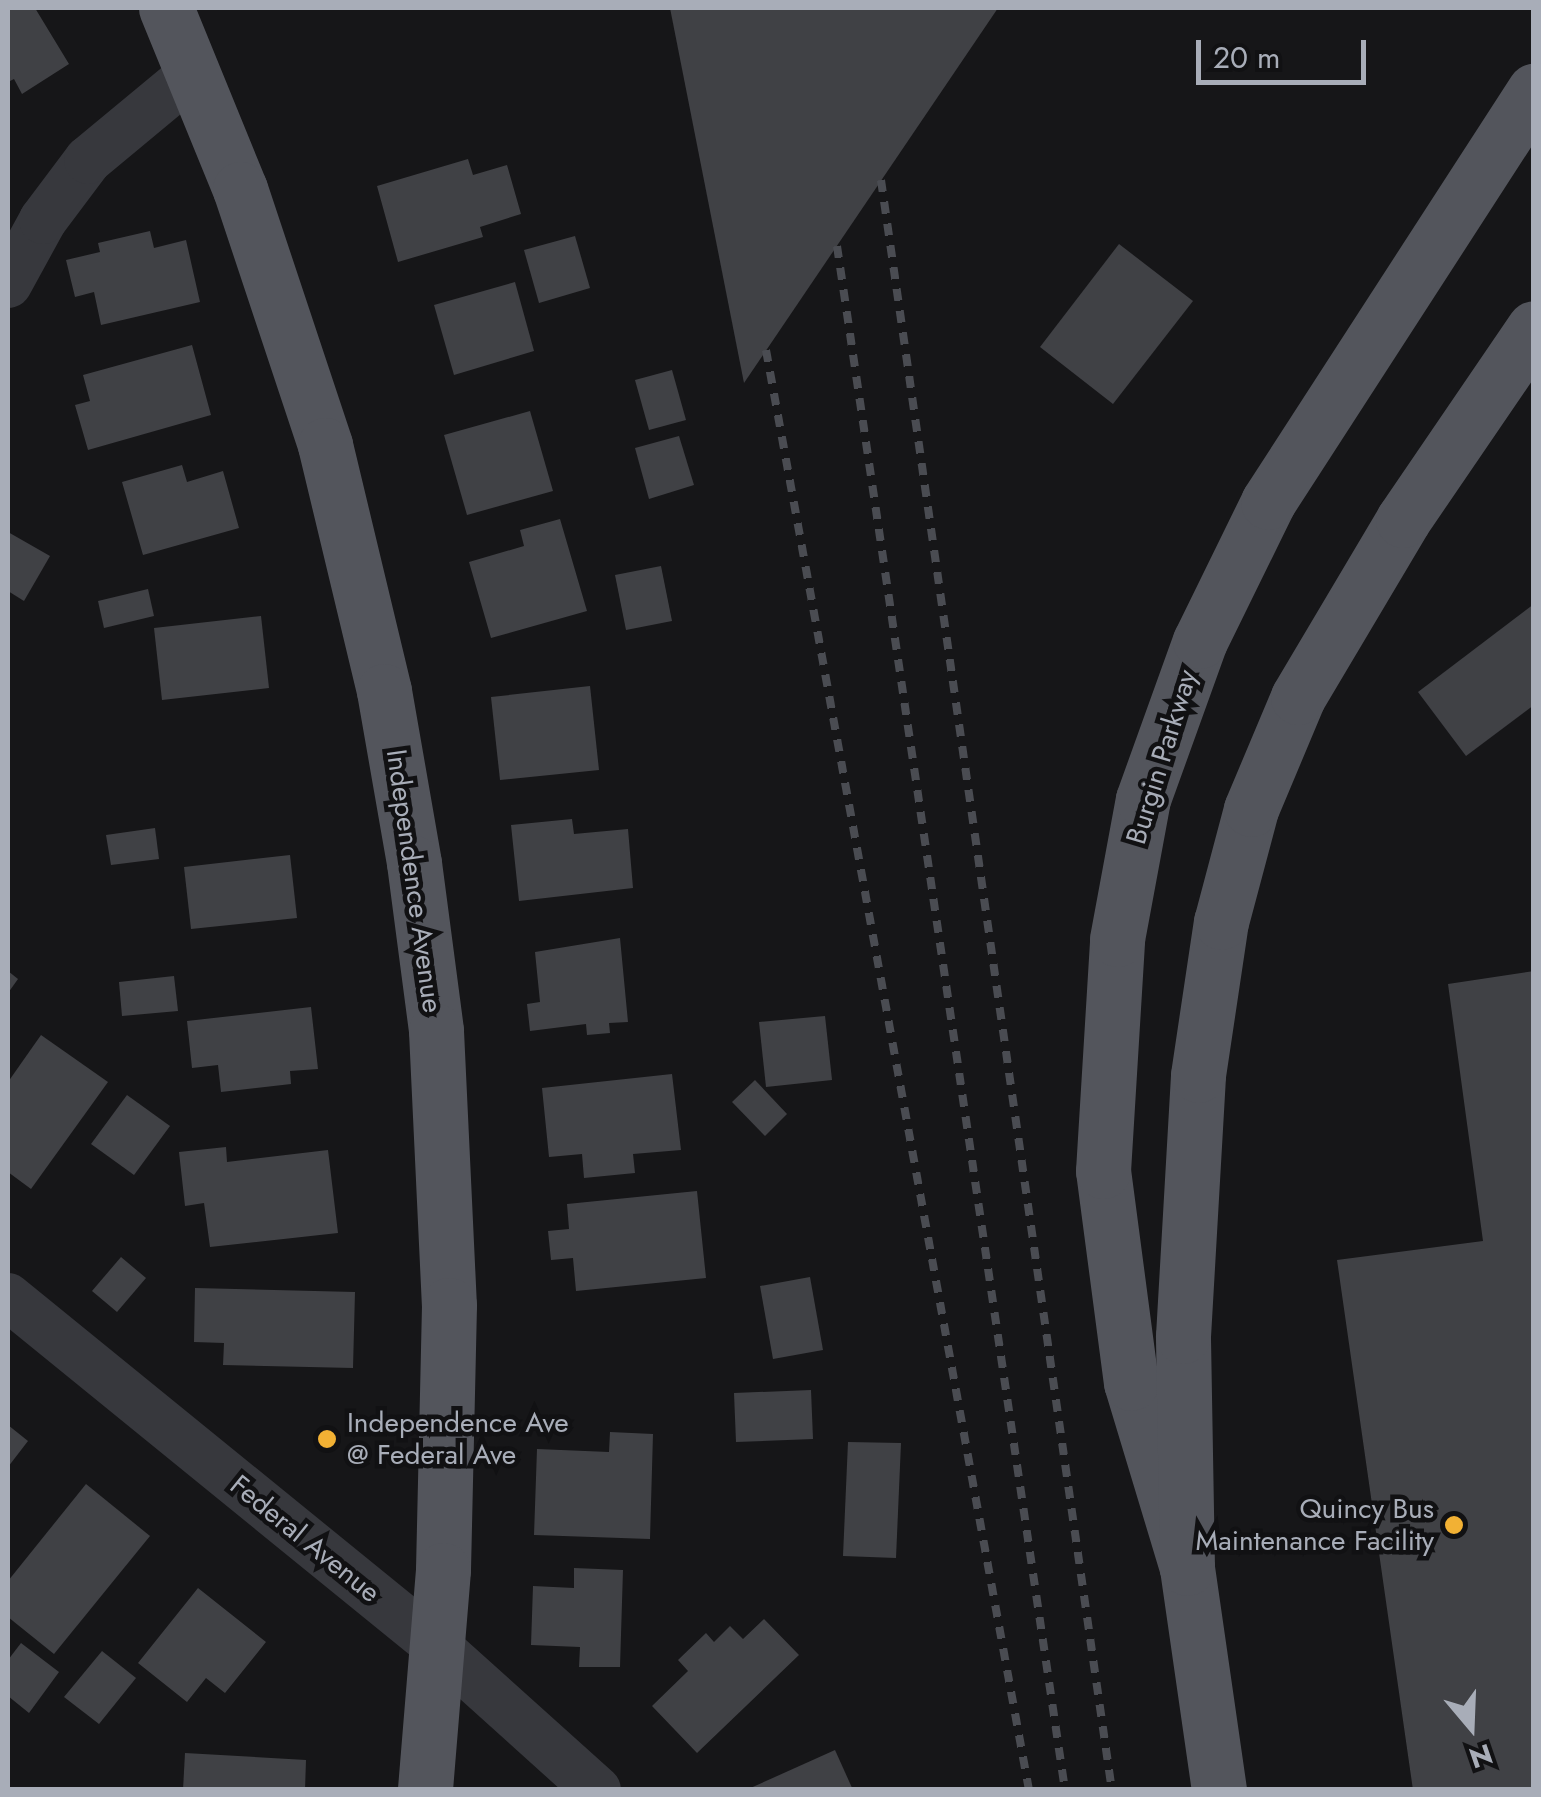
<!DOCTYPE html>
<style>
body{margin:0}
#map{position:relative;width:1541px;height:1797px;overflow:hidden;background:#161618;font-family:Jost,sans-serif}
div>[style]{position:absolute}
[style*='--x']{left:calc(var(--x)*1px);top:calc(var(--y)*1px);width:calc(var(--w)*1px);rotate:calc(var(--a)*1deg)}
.building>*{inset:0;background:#404145}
.minor>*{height:48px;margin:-24px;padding:0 24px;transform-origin:24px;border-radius:24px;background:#37383d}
.primary>*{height:55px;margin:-27.5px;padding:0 27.5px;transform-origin:27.5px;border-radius:27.5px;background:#53555c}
.rail>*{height:8px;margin-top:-4px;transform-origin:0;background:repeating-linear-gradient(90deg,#4a4c52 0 12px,transparent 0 22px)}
.dots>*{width:28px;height:28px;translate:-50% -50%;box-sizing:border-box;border:5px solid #111113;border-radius:50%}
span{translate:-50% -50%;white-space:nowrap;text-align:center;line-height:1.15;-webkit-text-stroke:9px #111113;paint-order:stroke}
.street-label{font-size:28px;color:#a8adb8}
.poi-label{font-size:28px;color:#a8adb8}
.left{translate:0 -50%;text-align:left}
.right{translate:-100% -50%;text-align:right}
.frame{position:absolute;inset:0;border:10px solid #a8adb8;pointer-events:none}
.north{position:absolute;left:1421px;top:1677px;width:100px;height:100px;-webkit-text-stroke:8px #111113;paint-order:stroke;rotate:161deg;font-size:28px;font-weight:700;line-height:40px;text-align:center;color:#a8adb8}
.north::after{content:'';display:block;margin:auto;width:35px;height:45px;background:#a8adb8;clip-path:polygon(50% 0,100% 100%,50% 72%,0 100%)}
.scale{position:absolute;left:1196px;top:40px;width:170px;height:45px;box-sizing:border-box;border:5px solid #a8adb8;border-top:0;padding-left:12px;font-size:30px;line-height:35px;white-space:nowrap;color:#a8adb8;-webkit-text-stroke:8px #111113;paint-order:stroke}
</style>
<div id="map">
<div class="building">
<i style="clip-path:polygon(8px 8px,35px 8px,69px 64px,22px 94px,14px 79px,8px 82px)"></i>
<i style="clip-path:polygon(670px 8px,998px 8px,744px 383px)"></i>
<i style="clip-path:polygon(468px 159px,473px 175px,507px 165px,521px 214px,480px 227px,483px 237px,398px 262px,377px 186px)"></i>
<i style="clip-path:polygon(150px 231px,154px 248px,186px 240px,200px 302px,101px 325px,94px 292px,75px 297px,66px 260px,100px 252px,98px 243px)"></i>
<i style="clip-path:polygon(575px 236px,590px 288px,539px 303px,524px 250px)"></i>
<i style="clip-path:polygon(1119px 244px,1193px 301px,1113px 404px,1040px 347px)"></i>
<i style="clip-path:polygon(515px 282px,534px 351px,454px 375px,434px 305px)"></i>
<i style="clip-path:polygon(192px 345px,211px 415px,88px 450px,75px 405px,90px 401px,83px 375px)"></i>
<i style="clip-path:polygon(672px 370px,686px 420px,649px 430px,635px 380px)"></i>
<i style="clip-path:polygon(530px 411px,553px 491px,467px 515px,444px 435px)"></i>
<i style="clip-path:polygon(679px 436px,694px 485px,649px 499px,635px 448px)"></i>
<i style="clip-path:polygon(182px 465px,187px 482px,223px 471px,239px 528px,143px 555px,122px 482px)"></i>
<i style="clip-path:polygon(560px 519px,587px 611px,491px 638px,469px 562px,524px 546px,520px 530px)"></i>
<i style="clip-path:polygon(8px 532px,50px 556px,24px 601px,8px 591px)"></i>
<i style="clip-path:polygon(661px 566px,672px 621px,626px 630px,615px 575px)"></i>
<i style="clip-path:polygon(148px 589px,154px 616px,104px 628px,98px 601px)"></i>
<i style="clip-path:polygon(1534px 604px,1534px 705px,1466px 756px,1418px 692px)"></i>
<i style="clip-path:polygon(261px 616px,269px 688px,162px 700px,154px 628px)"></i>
<i style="clip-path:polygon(590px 686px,599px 770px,500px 780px,491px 697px)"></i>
<i style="clip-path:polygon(572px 819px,574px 834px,628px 829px,633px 888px,519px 901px,511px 825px)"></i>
<i style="clip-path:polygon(155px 828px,159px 859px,111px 865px,106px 835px)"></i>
<i style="clip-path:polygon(290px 855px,297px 918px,191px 929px,184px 867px)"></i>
<i style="clip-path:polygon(620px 938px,628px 1022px,609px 1023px,610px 1033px,587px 1035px,586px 1024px,530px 1031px,527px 1004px,540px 1002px,535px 952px)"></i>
<i style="clip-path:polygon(8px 971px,18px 979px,8px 993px)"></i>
<i style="clip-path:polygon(1534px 971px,1534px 1790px,1413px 1790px,1337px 1260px,1483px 1241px,1448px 984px)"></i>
<i style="clip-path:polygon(174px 976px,178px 1011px,122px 1016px,119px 982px)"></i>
<i style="clip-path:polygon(311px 1007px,318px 1069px,290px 1071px,291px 1084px,221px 1092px,218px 1065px,192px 1068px,187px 1021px)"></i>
<i style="clip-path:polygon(825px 1016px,832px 1080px,766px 1087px,759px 1022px)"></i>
<i style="clip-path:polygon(41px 1035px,108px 1082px,31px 1189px,8px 1172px,8px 1082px)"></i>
<i style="clip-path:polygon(672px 1074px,681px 1150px,633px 1154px,635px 1173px,584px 1178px,582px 1154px,549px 1157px,542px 1088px)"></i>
<i style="clip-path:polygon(755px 1080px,787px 1114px,765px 1136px,732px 1102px)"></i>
<i style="clip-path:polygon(127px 1095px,170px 1126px,134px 1175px,91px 1144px)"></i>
<i style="clip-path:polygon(226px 1147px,227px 1162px,328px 1150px,338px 1233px,210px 1247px,204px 1203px,185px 1206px,179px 1152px)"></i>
<i style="clip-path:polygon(697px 1191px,706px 1278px,576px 1291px,573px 1258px,551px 1260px,548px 1231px,569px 1229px,567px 1204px)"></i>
<i style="clip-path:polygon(121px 1257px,146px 1278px,117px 1312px,92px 1291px)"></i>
<i style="clip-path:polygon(810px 1277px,823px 1350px,773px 1359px,760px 1286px)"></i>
<i style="clip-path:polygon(195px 1288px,355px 1292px,353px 1368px,223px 1365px,224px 1343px,194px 1342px)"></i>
<i style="clip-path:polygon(811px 1390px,813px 1439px,736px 1442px,734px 1393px)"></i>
<i style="clip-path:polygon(8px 1425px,28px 1441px,8px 1467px)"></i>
<i style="clip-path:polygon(610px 1432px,653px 1434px,650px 1539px,534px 1535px,537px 1449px,609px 1452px)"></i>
<i style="clip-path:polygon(848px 1442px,901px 1443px,896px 1558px,843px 1556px)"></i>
<i style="clip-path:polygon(86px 1484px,150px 1536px,54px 1654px,8px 1617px,8px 1581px)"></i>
<i style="clip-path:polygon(574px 1568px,623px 1570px,620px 1667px,579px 1667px,580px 1647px,531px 1645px,533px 1586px,574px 1588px)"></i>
<i style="clip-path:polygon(198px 1588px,266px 1642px,225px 1693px,206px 1678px,187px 1702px,138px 1663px)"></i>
<i style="clip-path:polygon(764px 1619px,799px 1655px,697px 1753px,652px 1706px,688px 1671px,678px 1660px,706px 1633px,714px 1642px,730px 1626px,743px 1639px)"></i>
<i style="clip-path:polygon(21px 1643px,59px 1672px,29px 1713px,8px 1696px,8px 1660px)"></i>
<i style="clip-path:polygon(102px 1651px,136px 1678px,99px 1724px,64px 1697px)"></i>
<i style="clip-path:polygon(835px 1750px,853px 1790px,746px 1790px)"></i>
<i style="clip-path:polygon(185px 1753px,306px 1760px,305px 1790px,183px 1790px)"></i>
</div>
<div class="minor">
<i style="--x:8;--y:284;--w:73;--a:-61.3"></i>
<i style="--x:43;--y:220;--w:75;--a:-53.1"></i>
<i style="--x:88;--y:160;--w:138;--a:-39.7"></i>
<i style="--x:8;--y:1297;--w:554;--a:39.14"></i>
<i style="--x:438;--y:1647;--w:214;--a:42"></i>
</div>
<div class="primary">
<i style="--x:166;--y:8;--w:196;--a:67.8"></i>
<i style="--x:240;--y:189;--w:270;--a:71.6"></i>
<i style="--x:325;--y:445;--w:253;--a:76.5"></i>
<i style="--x:384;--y:691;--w:175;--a:80.1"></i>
<i style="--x:414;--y:863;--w:169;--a:82.5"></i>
<i style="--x:436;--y:1031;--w:274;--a:87.3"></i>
<i style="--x:449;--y:1305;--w:265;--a:91.3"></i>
<i style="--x:443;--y:1570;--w:221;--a:94.7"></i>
<i style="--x:1187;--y:1568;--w:193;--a:-106.8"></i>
<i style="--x:1131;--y:1383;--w:214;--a:-97.5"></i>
<i style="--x:1103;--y:1171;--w:232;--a:-86.5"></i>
<i style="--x:1117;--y:939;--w:142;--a:-79.5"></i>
<i style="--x:1143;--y:799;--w:168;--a:-70.2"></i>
<i style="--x:1200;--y:641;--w:155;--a:-63.9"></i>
<i style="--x:1268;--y:502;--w:490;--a:-57.1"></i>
<i style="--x:1219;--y:1790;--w:224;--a:-98.2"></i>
<i style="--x:1187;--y:1568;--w:232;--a:-91"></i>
<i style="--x:1183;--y:1336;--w:261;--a:-86.7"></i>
<i style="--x:1198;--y:1075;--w:155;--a:-81.5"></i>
<i style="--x:1221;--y:922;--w:117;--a:-75.1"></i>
<i style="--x:1251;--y:809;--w:121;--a:-67.2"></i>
<i style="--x:1298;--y:697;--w:206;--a:-59.3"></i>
<i style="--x:1403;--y:520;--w:232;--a:-55.7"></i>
</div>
<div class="rail">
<i style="--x:881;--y:180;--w:1626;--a:81.84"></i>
<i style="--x:837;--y:246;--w:1561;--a:81.6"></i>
<i style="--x:766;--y:350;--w:1464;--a:79.65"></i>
</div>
<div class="dots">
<i style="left:327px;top:1439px;background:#f2b134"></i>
<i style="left:1454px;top:1525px;background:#f2b134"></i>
</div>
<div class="street-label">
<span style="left:1162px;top:757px;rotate:-73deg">Burgin Parkway</span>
<span style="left:414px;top:881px;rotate:82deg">Independence Avenue</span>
<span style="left:305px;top:1539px;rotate:39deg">Federal Avenue</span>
</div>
<div class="poi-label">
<span class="left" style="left:347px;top:1439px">Independence Ave<br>@ Federal Ave</span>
<span class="right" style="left:1434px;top:1525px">Quincy Bus<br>Maintenance Facility</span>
</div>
<div class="frame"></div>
<div class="north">N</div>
<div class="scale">20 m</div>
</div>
